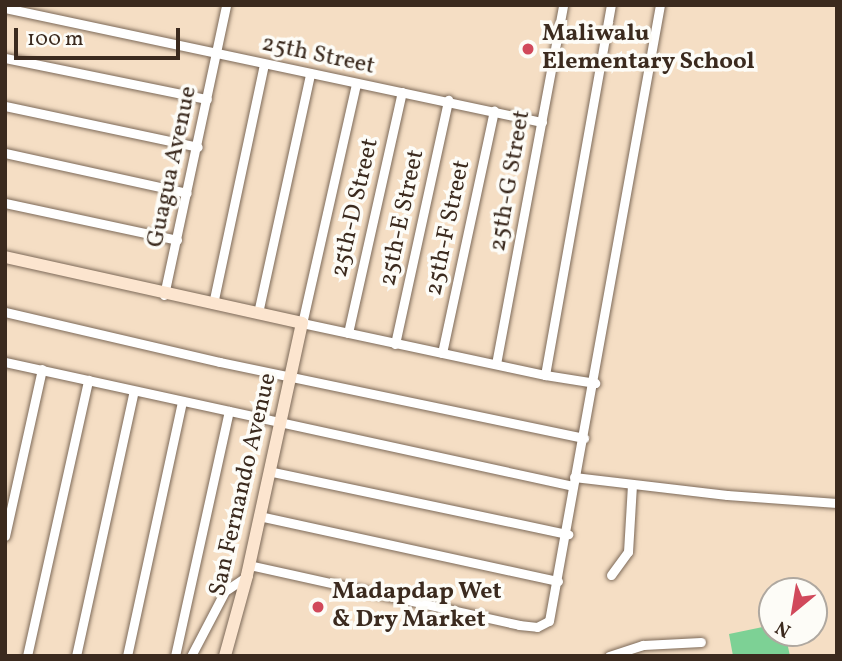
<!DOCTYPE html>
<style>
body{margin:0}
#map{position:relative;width:842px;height:661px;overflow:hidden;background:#f5dec4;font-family:Vollkorn,serif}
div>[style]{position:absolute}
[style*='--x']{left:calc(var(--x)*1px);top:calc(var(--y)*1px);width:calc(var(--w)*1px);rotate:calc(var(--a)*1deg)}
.green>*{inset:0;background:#7dd195}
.roads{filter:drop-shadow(0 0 2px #7c6958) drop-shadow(0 0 2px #7c6958)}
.minor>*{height:9px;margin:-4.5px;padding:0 4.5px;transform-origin:4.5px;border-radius:4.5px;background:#fff}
.secondary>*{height:12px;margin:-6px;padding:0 6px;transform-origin:6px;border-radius:6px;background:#fce5cf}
.dots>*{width:19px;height:19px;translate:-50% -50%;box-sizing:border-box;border:4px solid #fdfcf7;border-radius:50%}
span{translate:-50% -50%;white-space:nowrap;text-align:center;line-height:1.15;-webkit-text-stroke:7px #fdfcf7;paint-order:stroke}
.poi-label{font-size:24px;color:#3b2a1e;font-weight:700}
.left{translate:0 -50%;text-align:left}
.street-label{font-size:24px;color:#3b2a1e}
.frame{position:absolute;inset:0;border:7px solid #3b2a1e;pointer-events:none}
.north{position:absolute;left:758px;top:577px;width:70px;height:70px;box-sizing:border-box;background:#fdfcf7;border:2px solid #afa8a0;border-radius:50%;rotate:210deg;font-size:19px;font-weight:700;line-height:28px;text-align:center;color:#3b2a1e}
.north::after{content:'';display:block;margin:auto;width:24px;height:32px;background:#d1495b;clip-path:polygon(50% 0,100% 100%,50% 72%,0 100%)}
.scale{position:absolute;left:14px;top:28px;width:166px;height:32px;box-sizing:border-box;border:4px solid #3b2a1e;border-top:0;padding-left:9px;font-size:21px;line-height:24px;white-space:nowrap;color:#3b2a1e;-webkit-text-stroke:5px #fdfcf7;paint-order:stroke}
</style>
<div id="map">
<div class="green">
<i style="clip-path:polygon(772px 625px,772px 633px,785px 633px,790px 656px,733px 656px,729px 634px)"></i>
</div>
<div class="roads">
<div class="minor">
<i style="--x:5;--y:8;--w:549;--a:11.99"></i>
<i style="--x:5;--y:58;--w:206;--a:11.5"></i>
<i style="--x:356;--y:84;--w:245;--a:102.7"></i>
<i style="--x:302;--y:323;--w:249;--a:12.1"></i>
<i style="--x:545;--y:375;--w:51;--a:9.1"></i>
<i style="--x:5;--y:106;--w:197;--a:12"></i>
<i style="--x:5;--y:153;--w:186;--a:12.4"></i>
<i style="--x:5;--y:203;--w:176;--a:12.1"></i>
<i style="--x:164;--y:295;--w:297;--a:-77.9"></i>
<i style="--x:213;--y:304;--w:245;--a:-78"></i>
<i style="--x:5;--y:312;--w:221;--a:13.1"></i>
<i style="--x:220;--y:362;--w:372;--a:11.8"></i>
<i style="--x:258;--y:313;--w:245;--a:-77.7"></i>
<i style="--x:348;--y:333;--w:247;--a:-77.4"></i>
<i style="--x:395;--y:344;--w:250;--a:-77.7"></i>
<i style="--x:442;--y:353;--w:248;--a:-77.9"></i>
<i style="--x:5;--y:362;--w:581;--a:12.32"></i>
<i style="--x:496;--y:364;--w:365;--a:-79.4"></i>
<i style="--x:545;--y:375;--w:376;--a:-79.9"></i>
<i style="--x:268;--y:471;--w:307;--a:11.9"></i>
<i style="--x:574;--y:477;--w:154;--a:6.7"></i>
<i style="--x:727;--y:495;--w:110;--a:4.2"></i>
<i style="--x:259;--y:516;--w:306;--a:12.3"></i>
<i style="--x:5;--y:536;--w:171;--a:-77.5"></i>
<i style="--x:249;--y:565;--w:277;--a:12.5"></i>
<i style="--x:519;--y:625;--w:18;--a:6"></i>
<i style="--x:537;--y:627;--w:13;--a:-27"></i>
<i style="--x:549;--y:621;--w:626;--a:-79.79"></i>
<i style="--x:611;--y:575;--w:29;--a:-54"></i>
<i style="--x:628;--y:552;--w:67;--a:-86.6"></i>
<i style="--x:27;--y:656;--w:283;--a:-77.5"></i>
<i style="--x:76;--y:656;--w:271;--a:-77.7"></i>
<i style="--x:127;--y:656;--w:261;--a:-77.8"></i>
<i style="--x:175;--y:656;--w:251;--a:-77.6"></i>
<i style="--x:191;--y:656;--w:73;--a:-62.4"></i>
<i style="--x:225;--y:591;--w:27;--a:-34"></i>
<i style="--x:609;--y:656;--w:36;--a:-18"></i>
<i style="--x:643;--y:645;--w:58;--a:-3"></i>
</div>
<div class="secondary">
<i style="--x:5;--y:257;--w:304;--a:12.5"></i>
<i style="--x:302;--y:323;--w:259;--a:102.3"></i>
<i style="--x:247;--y:576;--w:83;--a:105.4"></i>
</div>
</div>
<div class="dots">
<i style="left:528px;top:49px;background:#d1495b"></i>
<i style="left:318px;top:607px;background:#d1495b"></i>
</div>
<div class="poi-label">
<span class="left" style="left:542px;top:49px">Maliwalu<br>Elementary School</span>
<span class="left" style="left:332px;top:607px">Madapdap Wet<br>&amp; Dry Market</span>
</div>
<div class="street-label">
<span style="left:318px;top:56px;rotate:12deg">25th Street</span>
<span style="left:173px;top:167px;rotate:-78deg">Guagua Avenue</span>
<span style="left:511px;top:181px;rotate:-80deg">25th-G Street</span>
<span style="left:356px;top:208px;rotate:-77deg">25th-D Street</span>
<span style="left:403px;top:218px;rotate:-78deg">25th-E Street</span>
<span style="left:449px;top:228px;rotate:-78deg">25th-F Street</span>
<span style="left:244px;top:485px;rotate:-77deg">San Fernando Avenue</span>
</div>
<div class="frame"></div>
<div class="north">N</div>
<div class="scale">100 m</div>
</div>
